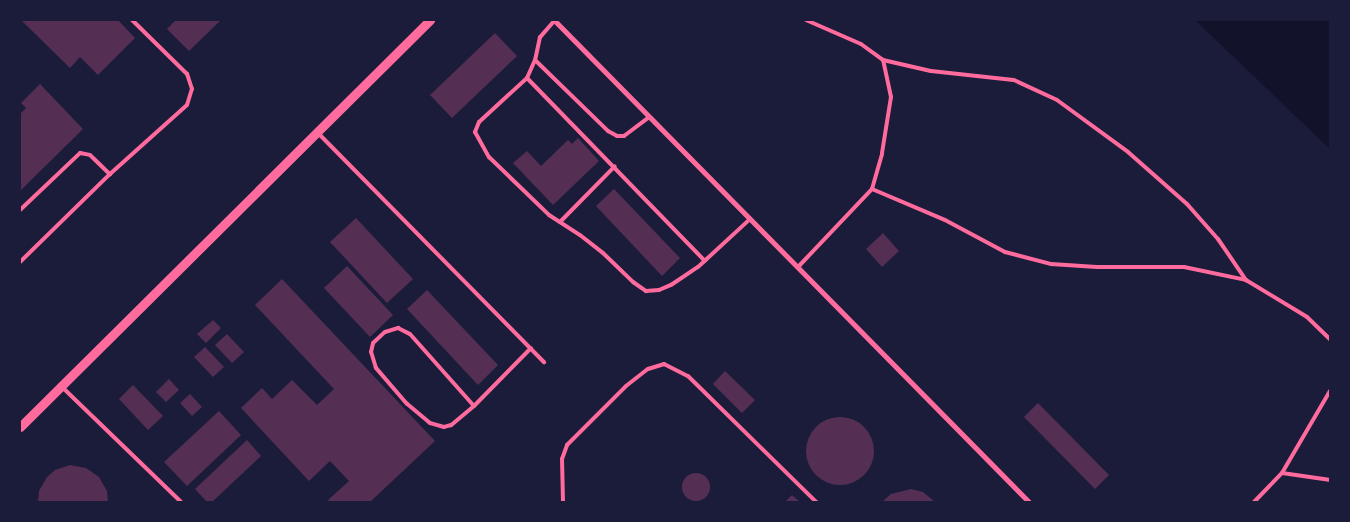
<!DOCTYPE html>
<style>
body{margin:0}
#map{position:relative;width:1350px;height:522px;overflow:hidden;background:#1b1b3a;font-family:Figtree,sans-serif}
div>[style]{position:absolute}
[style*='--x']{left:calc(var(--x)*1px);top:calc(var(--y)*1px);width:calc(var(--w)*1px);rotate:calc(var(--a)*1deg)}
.water>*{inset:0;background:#12122b}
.building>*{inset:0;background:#542f53}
.round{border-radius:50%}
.service>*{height:4px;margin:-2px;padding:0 2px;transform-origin:2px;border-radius:2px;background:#ff6b9d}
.minor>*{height:5px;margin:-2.5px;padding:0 2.5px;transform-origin:2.5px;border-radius:2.5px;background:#ff6b9d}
.tertiary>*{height:9px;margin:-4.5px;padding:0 4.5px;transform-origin:4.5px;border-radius:4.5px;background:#ff6b9d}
span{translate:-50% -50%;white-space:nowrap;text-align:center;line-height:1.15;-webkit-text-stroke:4.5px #1b1b3a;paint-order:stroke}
.frame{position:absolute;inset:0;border:21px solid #1b1b3a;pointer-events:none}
</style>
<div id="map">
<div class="water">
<i style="clip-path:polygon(1195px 20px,1330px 20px,1330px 149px)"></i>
</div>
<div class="building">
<i style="clip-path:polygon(21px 20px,118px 20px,135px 38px,98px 75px,80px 57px,70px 68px)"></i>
<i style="clip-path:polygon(176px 20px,221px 20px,189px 51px,167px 29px)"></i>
<i style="clip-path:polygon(495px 33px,517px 56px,452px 118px,430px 95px)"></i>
<i style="clip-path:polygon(40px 84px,83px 129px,20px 191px,20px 114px,26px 108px,21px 103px)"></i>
<i style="clip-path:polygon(578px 138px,599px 161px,553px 205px,513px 163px,527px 151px,541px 166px,568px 140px,572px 144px)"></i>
<i style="clip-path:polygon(614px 189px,680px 258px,662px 276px,596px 206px)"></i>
<i style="clip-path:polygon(356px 218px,413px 279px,387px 303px,330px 242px)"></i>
<i style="clip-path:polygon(883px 233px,899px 251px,882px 267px,866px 249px)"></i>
<i style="clip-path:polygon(347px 266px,393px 315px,370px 337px,324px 288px)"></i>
<i style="clip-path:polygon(282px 279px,435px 441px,370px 502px,330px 502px,328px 500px,349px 481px,330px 461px,309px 481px,241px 408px,262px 388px,272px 399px,292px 380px,317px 405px,334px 389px,255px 305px)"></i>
<i style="clip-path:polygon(427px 290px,498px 365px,478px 385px,407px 309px)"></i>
<i style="clip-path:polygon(213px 320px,221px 328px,206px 343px,197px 334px)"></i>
<i style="clip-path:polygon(227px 334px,244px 352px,232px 363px,215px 345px)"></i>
<i style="clip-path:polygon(205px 347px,224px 367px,213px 377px,194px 357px)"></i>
<i style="clip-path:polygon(725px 371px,755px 400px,742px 413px,713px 384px)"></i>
<i style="clip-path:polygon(169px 379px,179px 390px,166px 402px,156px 392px)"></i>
<i style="clip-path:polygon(133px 385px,163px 416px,148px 430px,119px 399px)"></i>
<i style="clip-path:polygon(190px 394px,202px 407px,192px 416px,180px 403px)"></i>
<i style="clip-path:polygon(1038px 403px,1109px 475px,1095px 489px,1024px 417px)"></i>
<i style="clip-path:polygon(219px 411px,241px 435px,187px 486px,164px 462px)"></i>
<i class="round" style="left:806px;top:417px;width:68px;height:68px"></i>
<i style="clip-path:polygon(247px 440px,261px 456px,212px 502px,207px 502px,195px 489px)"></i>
<i style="clip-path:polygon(70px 465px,86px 468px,99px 477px,107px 491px,108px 502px,38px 502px,39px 491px,47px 477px,55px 470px)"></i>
<i class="round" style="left:682px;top:473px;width:28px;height:28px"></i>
<i style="clip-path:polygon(911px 489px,923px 492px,935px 502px,882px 502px,891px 494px)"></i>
<i style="clip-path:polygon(792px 495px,800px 502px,785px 502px)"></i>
</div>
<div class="service">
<i style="--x:555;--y:20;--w:23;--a:131"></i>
<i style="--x:540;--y:37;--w:24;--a:102"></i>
<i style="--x:535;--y:60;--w:20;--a:114"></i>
<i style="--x:527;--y:78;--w:65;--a:137.5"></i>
<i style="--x:479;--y:122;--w:11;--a:112"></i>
<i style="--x:475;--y:132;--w:29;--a:61"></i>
<i style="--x:489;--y:157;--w:83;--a:44"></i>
<i style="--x:549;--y:215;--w:37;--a:33"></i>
<i style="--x:580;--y:235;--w:29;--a:38"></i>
<i style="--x:603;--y:253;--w:42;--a:44"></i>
<i style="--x:633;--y:282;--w:16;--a:35"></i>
<i style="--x:646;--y:291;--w:13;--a:-4"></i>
<i style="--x:659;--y:290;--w:13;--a:-23"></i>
<i style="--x:671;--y:285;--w:32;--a:-34"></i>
<i style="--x:698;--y:267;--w:71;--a:-42.7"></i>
<i style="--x:806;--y:20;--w:60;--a:23.6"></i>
<i style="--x:861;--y:44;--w:27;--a:36"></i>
<i style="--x:883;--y:60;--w:49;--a:12.9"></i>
<i style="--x:931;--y:71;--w:83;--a:6.2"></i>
<i style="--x:1014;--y:80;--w:47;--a:24.9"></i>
<i style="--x:1057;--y:100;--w:88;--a:36.2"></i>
<i style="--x:1128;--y:152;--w:79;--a:41.4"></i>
<i style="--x:1187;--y:204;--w:47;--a:48.5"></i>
<i style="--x:1218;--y:239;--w:50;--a:55.7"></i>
<i style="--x:535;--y:60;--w:102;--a:44.2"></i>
<i style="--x:608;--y:131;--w:10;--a:29"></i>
<i style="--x:617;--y:136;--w:7;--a:0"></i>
<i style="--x:624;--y:136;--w:31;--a:-37"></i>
<i style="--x:527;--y:78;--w:255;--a:45.8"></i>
<i style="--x:318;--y:133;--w:322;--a:45.4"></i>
<i style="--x:872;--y:189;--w:79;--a:23"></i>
<i style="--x:945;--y:220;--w:68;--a:28.1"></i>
<i style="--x:1005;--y:252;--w:48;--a:14.6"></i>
<i style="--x:1051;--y:264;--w:46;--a:3.7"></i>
<i style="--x:1097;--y:267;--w:87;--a:0"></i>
<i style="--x:1184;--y:267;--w:63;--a:11.8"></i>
<i style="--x:1246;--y:280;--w:71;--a:31.2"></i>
<i style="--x:1307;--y:317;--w:32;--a:44"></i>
<i style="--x:20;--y:210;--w:83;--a:-43.5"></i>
<i style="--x:80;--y:153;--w:10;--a:11"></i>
<i style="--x:90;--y:155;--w:28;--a:44"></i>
<i style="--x:110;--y:174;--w:103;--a:-41.9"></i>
<i style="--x:187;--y:105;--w:17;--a:-73"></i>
<i style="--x:192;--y:89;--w:16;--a:-108"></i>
<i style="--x:187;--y:74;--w:77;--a:-135.5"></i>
<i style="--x:560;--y:222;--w:78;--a:-45.5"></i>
<i style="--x:20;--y:262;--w:126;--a:-44.4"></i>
<i style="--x:798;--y:267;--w:108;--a:-46.5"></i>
<i style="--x:872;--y:189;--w:37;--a:-74"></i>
<i style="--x:882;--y:153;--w:57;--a:-80.9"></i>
<i style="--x:891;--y:97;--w:38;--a:-102"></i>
<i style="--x:398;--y:328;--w:13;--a:27"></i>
<i style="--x:410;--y:334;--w:96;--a:48.4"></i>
<i style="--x:474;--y:406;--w:30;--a:140"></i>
<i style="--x:451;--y:425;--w:7;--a:164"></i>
<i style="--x:444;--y:427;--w:15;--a:-164"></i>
<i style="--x:430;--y:423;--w:30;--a:-140"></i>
<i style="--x:407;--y:404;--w:48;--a:-130.7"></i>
<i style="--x:376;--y:368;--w:17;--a:-107"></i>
<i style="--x:371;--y:352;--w:9;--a:-77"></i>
<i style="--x:373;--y:343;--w:16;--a:-43"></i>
<i style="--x:385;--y:332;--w:14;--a:-17"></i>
<i style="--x:61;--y:386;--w:167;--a:44"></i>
<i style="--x:474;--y:406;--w:81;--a:-45.5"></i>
<i style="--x:1282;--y:473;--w:49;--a:8.3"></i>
<i style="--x:563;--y:502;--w:43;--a:-91.3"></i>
<i style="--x:562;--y:459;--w:15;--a:-70"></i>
<i style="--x:567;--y:445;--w:83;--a:-45"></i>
<i style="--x:626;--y:386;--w:28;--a:-38"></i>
<i style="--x:648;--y:369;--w:17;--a:-17"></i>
<i style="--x:664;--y:364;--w:27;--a:27"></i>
<i style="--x:688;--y:376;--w:180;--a:44.5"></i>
<i style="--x:1254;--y:502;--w:40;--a:-46"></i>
<i style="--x:1282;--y:473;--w:95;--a:-59.7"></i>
</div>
<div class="minor">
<i style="--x:554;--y:20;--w:677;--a:45.42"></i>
</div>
<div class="tertiary">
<i style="--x:20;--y:427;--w:578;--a:-44.79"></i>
</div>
<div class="frame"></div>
</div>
